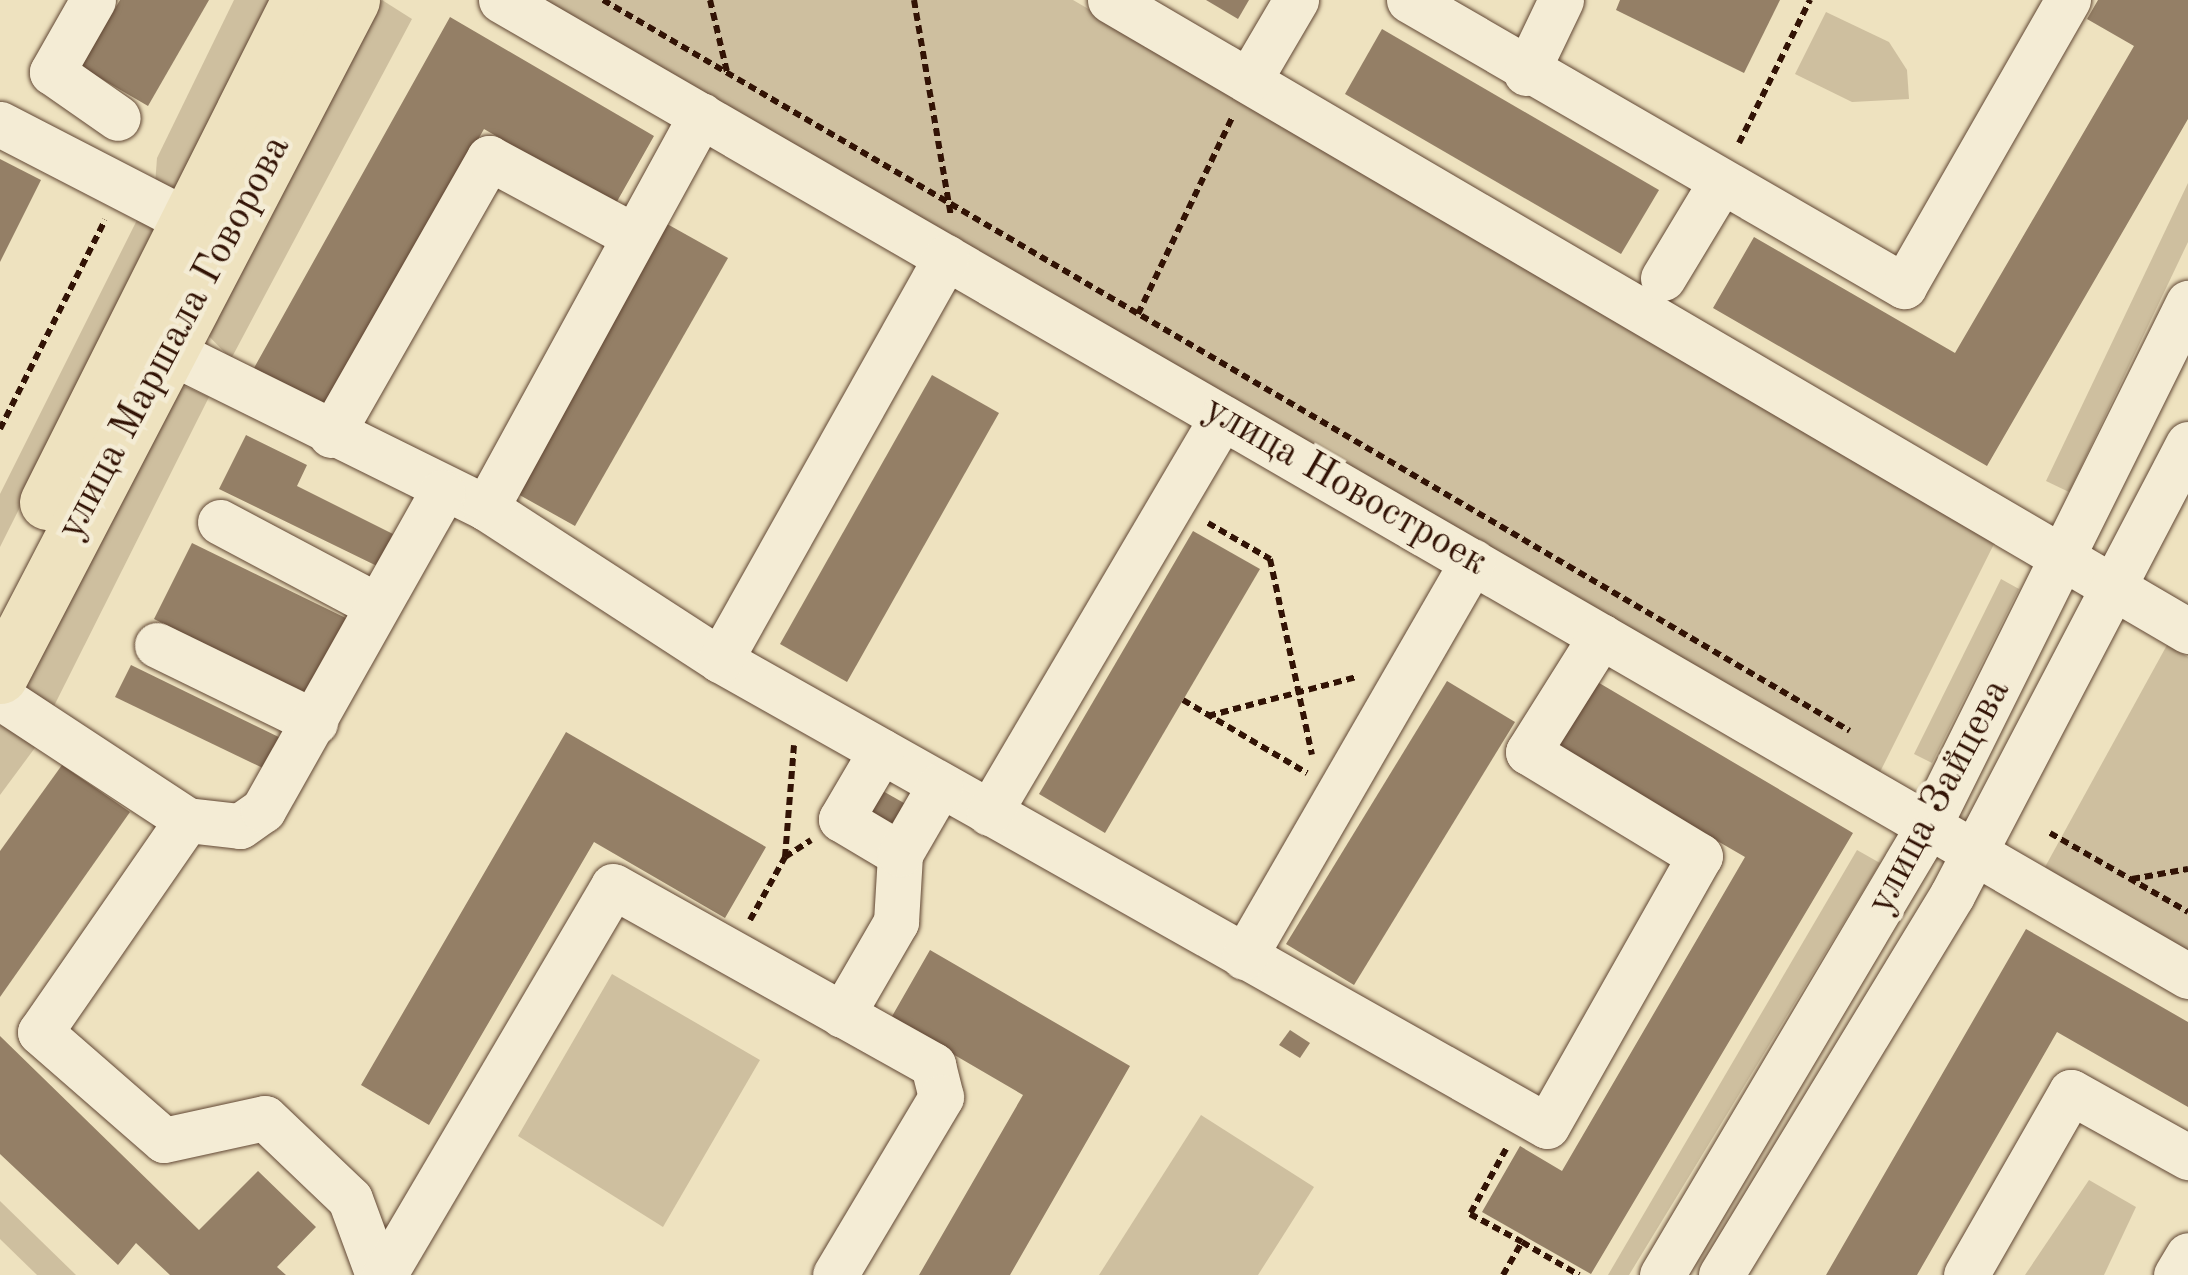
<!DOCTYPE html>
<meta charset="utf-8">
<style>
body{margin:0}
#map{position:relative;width:2188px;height:1275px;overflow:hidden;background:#eee2bf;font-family:"Old Standard TT",serif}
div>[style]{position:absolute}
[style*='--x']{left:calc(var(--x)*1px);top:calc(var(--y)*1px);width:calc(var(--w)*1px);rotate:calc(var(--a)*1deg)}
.green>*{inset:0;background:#cebf9f}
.building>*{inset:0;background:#947f66}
.path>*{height:6px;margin-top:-3px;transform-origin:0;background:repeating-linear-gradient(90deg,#321305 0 8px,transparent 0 13px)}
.roads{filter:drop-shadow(0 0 2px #614734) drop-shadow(0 0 2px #614734)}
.minor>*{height:45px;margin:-22.5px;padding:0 22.5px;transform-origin:22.5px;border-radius:22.5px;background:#f4ecd5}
.major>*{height:55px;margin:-27.5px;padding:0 27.5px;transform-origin:27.5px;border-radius:27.5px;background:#eee2bf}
span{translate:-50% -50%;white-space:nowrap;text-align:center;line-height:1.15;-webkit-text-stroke:9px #f4ecd5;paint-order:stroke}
.street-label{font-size:40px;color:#321305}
</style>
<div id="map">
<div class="green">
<i style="clip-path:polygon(234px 0,274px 0,178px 191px,155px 185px,157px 158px)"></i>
<i style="clip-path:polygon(382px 0,412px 19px,231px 359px,202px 329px,328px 77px)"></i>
<i style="clip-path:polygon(540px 0,1073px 0,1997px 538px,1878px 776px)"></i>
<i style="clip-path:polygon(1826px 12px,1889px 42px,1907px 70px,1909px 99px,1852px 102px,1795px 74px)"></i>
<i style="clip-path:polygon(2188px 183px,2188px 242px,2069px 492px,2046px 481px)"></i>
<i style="clip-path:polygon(143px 208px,160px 228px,0 547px,0 494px)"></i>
<i style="clip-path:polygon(187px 387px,209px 397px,54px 706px,22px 685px,172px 389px)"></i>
<i style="clip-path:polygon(2001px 579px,2019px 589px,1932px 763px,1914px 754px)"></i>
<i style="clip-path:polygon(2167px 645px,2188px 657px,2188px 951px,2045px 867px)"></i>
<i style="clip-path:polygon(0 725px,40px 741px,0 795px)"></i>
<i style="clip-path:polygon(1857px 850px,1880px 863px,1629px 1275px,1608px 1275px)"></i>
<i style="clip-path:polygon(612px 974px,760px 1060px,663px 1227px,518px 1136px)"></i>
<i style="clip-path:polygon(1201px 1115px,1314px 1187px,1258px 1275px,1099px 1275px)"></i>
<i style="clip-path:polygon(2089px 1180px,2136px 1207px,2104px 1275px,2025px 1275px)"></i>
<i style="clip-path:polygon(0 1201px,76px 1275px,37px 1275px,0 1239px)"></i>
</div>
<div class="building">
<i style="clip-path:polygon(120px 0,209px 0,148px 106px,81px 67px)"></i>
<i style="clip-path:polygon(1206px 0,1249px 0,1238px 19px)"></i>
<i style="clip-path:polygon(1620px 0,1780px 0,1744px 73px,1616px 10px)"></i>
<i style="clip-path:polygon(2098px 0,2188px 0,2188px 119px,1987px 466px,1713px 308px,1754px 237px,1955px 353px,2134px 46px,2087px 19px)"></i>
<i style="clip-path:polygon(450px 17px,654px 136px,615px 205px,484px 129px,327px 408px,254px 368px)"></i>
<i style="clip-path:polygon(1382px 29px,1659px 190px,1621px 254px,1345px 94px)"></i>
<i style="clip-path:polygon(0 159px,41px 180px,0 262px)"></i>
<i style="clip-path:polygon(660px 220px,728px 258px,575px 526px,507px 488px)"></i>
<i style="clip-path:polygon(932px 375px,999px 413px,847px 682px,780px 644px)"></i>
<i style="clip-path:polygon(246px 435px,307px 465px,297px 486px,393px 534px,377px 566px,219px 489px)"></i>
<i style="clip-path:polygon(1193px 531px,1260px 569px,1105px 833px,1039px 794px)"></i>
<i style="clip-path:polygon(192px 543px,354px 622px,316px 699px,154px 619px)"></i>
<i style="clip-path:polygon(131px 665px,289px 742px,273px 773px,115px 697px)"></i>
<i style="clip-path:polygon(1584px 674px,1853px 833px,1591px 1274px,1482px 1212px,1520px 1146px,1562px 1171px,1745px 857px,1545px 741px)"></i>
<i style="clip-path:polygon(1447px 681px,1515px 722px,1354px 985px,1286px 944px)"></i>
<i style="clip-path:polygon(566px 732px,766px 847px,725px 918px,594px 842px,429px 1125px,361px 1085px)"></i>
<i style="clip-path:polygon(62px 765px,130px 812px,0 997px,0 851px)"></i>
<i style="clip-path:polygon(881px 790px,911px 807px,897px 831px,866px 814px)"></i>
<i style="clip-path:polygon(2026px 929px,2188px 1022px,2188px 1107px,2057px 1032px,1917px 1275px,1826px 1275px)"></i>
<i style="clip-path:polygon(930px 950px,1130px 1066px,1010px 1275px,919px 1275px,1023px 1095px,891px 1018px)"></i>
<i style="clip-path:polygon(1290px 1030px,1310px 1043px,1300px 1058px,1279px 1045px)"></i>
<i style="clip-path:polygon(0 1036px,199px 1230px,258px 1171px,316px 1227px,277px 1267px,286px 1275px,170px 1275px,136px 1243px,118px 1265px,0 1154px)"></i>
</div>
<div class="path">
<i style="--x:603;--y:0;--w:1445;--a:30.38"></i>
<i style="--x:710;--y:0;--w:74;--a:76.7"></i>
<i style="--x:914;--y:0;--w:219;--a:80.3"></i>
<i style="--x:1739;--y:143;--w:160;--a:-63.6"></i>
<i style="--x:1138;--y:314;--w:217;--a:-64.4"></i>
<i style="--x:0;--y:429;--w:234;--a:-63.3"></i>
<i style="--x:1208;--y:523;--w:72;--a:30.1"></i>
<i style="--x:1270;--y:559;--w:200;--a:77.9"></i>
<i style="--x:1183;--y:700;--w:144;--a:30.5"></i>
<i style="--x:1208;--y:716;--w:154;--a:-14.7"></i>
<i style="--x:2050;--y:833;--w:159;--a:29.8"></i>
<i style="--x:785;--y:857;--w:112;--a:-85.4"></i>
<i style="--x:2132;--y:879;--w:57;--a:-10.1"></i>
<i style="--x:750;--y:920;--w:72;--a:-60.9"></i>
<i style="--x:785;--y:857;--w:31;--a:-33"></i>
<i style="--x:1506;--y:1149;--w:74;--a:119"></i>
<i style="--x:1470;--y:1214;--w:59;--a:28.3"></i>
<i style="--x:1503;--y:1275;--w:38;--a:-60"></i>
<i style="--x:1522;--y:1242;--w:66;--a:30.1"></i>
</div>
<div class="roads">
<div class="minor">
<i style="--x:93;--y:0;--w:83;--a:119.7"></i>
<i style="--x:52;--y:72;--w:80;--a:34.9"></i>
<i style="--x:501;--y:0;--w:1949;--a:30.05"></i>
<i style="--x:1110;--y:0;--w:1249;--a:30.34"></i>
<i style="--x:1409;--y:0;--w:572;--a:30.02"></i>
<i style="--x:1904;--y:286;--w:330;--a:-60.2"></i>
<i style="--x:1526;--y:73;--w:81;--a:-64.4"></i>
<i style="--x:1249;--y:80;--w:93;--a:-59.6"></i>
<i style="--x:0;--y:124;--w:212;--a:27.3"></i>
<i style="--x:1663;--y:278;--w:109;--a:-58.9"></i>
<i style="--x:167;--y:350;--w:356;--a:26.3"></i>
<i style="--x:486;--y:508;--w:279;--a:33"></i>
<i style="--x:720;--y:660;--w:949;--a:29.4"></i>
<i style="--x:1547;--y:1126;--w:310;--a:-60.5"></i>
<i style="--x:1700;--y:856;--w:201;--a:-148.8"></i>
<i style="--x:1528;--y:752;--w:137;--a:-57.8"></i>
<i style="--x:331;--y:435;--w:319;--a:-60.3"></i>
<i style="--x:489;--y:158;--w:160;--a:28.3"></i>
<i style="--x:486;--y:508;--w:448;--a:-61.3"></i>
<i style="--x:220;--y:522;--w:177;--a:28"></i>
<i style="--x:157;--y:645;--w:176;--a:26"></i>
<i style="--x:720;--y:660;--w:462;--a:-60.7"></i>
<i style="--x:0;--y:697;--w:224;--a:33.3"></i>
<i style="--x:187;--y:820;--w:53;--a:6.5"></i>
<i style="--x:240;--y:826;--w:28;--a:-35"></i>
<i style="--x:263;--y:810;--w:365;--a:-60.6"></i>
<i style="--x:881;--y:751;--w:79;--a:120.5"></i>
<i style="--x:841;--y:819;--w:69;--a:30.7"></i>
<i style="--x:989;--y:813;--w:459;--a:-59.5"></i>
<i style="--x:187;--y:820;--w:258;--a:124.7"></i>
<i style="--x:40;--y:1032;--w:164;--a:41.1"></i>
<i style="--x:164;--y:1140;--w:103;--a:-12.3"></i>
<i style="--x:265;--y:1118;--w:117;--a:43.6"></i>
<i style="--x:350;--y:1199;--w:81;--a:69.8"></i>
<i style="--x:1244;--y:957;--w:457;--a:-60"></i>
<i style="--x:842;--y:1015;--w:108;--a:-59.9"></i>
<i style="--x:896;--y:922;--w:68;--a:-86.6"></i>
<i style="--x:900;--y:854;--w:80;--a:-59.9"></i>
<i style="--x:384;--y:1275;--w:451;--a:-59.5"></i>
<i style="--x:613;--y:886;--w:367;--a:29.2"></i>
<i style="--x:933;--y:1065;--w:33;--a:76"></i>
<i style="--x:941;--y:1097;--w:207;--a:120.8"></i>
<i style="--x:1662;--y:1275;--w:523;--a:-59.32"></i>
<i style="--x:1929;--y:825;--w:583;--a:-63.61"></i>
<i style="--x:1721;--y:1275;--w:445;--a:-58.7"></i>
<i style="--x:1952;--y:895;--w:509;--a:-62.38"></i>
<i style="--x:1966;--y:1275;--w:211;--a:-60.2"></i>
<i style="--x:2071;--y:1092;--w:134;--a:29.1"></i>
<i style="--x:2176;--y:1275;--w:23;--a:-59"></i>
</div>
<div class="major">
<i style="--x:47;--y:502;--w:562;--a:-63.34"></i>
<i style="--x:0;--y:676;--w:762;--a:-62.49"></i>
</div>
</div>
<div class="street-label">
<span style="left:175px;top:338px;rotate:-62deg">улица Маршала Говорова</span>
<span style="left:1345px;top:487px;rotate:30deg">улица Новостроек</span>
<span style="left:1940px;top:797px;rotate:-62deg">улица Зайцева</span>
</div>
</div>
